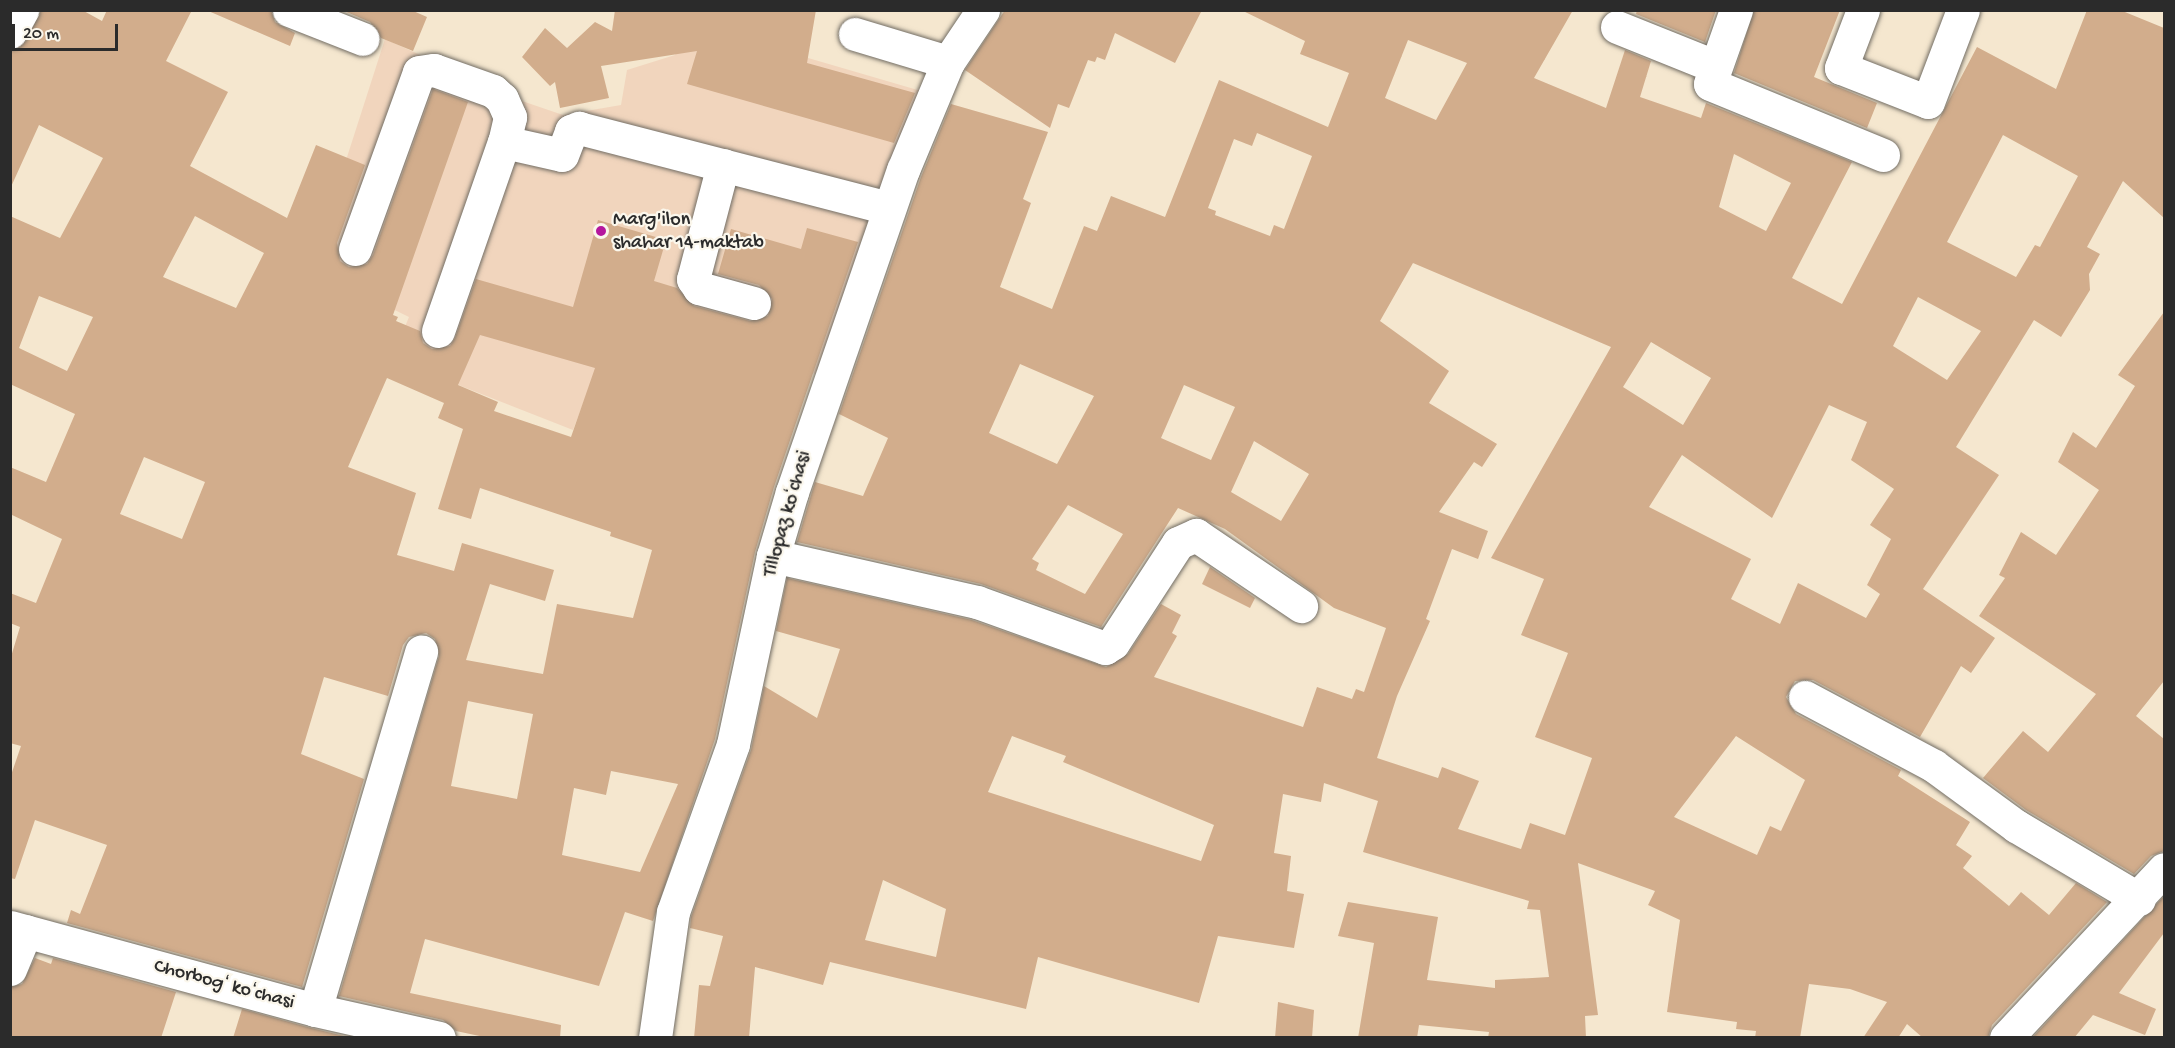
<!DOCTYPE html>
<meta charset="utf-8">
<style>
body{margin:0}
#map{position:relative;width:2175px;height:1048px;overflow:hidden;background:#f5e7cf;font-family:"Gochi Hand",sans-serif}
div>[style]{position:absolute}
[style*='--x']{left:calc(var(--x)*1px);top:calc(var(--y)*1px);width:calc(var(--w)*1px);rotate:calc(var(--a)*1deg)}
.built>*{inset:0;background:#f1d5bd}
.building>*{inset:0;background:#d2ad8c}
.roads{filter:drop-shadow(0 0 2px #726d64) drop-shadow(0 0 2px #726d64)}
.minor>*{height:33px;margin:-16.5px;padding:0 16.5px;transform-origin:16.5px;border-radius:16.5px;background:#fff}
.dots>*{width:16px;height:16px;translate:-50% -50%;box-sizing:border-box;border:3px solid #fbf7ec;border-radius:50%}
span{translate:-50% -50%;white-space:nowrap;text-align:center;line-height:1.15;-webkit-text-stroke:4.5px #fbf7ec;paint-order:stroke}
.poi-label{font-size:20px;color:#2b2b2b}
.left{translate:0 -50%;text-align:left}
.street-label{font-size:20px;color:#2b2b2b}
.frame{position:absolute;inset:0;border:12px solid #2b2b2b;pointer-events:none}
.scale{position:absolute;left:12px;top:24px;width:106px;height:27px;box-sizing:border-box;border:3px solid #2b2b2b;border-top:0;padding-left:8px;font-size:18px;line-height:21px;white-space:nowrap;color:#2b2b2b;-webkit-text-stroke:4px #fbf7ec;paint-order:stroke}
</style>
<div id="map">
<div class="built">
<i style="clip-path:polygon(685px 22px,921px 91px,828px 378px,771px 359px,592px 380px,573px 430px,461px 386px,395px 351px,409px 317px,311px 269px,385px 39px,522px 101px,563px 115px,621px 105px,627px 70px,675px 55px)"></i>
</div>
<div class="building">
<i style="clip-path:polygon(evenodd,41px 10px,82px 10px,102px 21px,107px 10px,192px 10px,166px 61px,228px 92px,190px 166px,287px 218px,316px 145px,365px 165px,337px 243px,340px 261px,349px 267px,367px 264px,373px 255px,433px 89px,468px 102px,393px 315px,398px 317px,396px 321px,420px 331px,423px 343px,432px 349px,450px 346px,455px 338px,476px 279px,573px 307px,598px 220px,666px 240px,654px 281px,677px 288px,694px 306px,750px 321px,768px 316px,772px 299px,759px 285px,718px 274px,731px 229px,801px 249px,807px 228px,858px 242px,774px 487px,755px 552px,715px 739px,653px 921px,625px 912px,599px 986px,425px 939px,410px 993px,561px 1025px,560px 1038px,489px 1038px,456px 1031px,443px 1020px,339px 996px,439px 656px,435px 639px,426px 633px,409px 637px,403px 645px,388px 696px,324px 677px,301px 754px,364px 779px,302px 987px,67px 923px,71px 910px,80px 914px,107px 845px,35px 820px,15px 879px,10px 878px,10px 778px,21px 746px,10px 743px,10px 660px,20px 627px,10px 623px,10px 593px,36px 603px,62px 539px,10px 514px,10px 467px,46px 482px,75px 414px,10px 384px,10px 216px,60px 238px,103px 158px,39px 125px,10px 189px,10px 51px,26px 41px,41px 10px,195px 216px,264px 253px,236px 308px,163px 277px,195px 216px,41px 10px,39px 296px,93px 317px,67px 371px,19px 348px,39px 296px,41px 10px,480px 335px,595px 368px,571px 437px,494px 411px,498px 402px,458px 385px,480px 335px,41px 10px,387px 378px,444px 403px,438px 418px,463px 429px,438px 509px,471px 519px,480px 488px,611px 532px,610px 536px,652px 550px,633px 618px,557px 604px,543px 674px,466px 660px,490px 584px,545px 601px,554px 570px,462px 543px,454px 571px,397px 555px,416px 493px,348px 467px,387px 378px,41px 10px,144px 457px,205px 482px,182px 539px,120px 514px,144px 457px,41px 10px,468px 701px,533px 714px,517px 799px,451px 786px,468px 701px,41px 10px,611px 771px,678px 784px,640px 872px,562px 855px,574px 788px,606px 795px,611px 771px)"></i>
<i style="clip-path:polygon(206px 10px,271px 10px,275px 22px,295px 33px,290px 46px)"></i>
<i style="clip-path:polygon(342px 10px,411px 10px,427px 17px,413px 51px,381px 38px,370px 22px)"></i>
<i style="clip-path:polygon(615px 10px,816px 10px,807px 63px,915px 93px,894px 143px,687px 84px,697px 51px,601px 66px,609px 98px,560px 108px,555px 82px,550px 86px,522px 57px,545px 28px,567px 48px,595px 22px,612px 31px)"></i>
<i style="clip-path:polygon(1005px 10px,1202px 10px,1175px 63px,1115px 33px,1105px 60px,1097px 57px,1095px 62px,1088px 60px,1069px 108px,1058px 104px,1050px 128px,965px 70px)"></i>
<i style="clip-path:polygon(evenodd,1241px 10px,1573px 10px,1534px 78px,1606px 108px,1625px 50px,1651px 61px,1640px 97px,1701px 118px,1706px 103px,1852px 162px,1792px 278px,1842px 304px,1977px 47px,2056px 89px,2087px 10px,2120px 10px,2164px 28px,2164px 218px,2123px 181px,2087px 247px,2100px 254px,2089px 274px,2090px 290px,2061px 337px,2034px 320px,1956px 447px,1999px 475px,1923px 589px,1995px 638px,1971px 673px,1961px 666px,1920px 737px,1813px 680px,1795px 681px,1786px 697px,1796px 714px,1901px 770px,1898px 776px,1970px 822px,1956px 845px,1972px 856px,1963px 868px,2009px 906px,2021px 892px,2049px 915px,2076px 883px,2107px 902px,1992px 1025px,1988px 1038px,1923px 1038px,1907px 1024px,1898px 1038px,1863px 1038px,1887px 1002px,1850px 989px,1809px 984px,1800px 1038px,1755px 1038px,1756px 1031px,1736px 1029px,1737px 1022px,1667px 1012px,1680px 920px,1648px 905px,1655px 891px,1578px 863px,1598px 1015px,1585px 1016px,1586px 1038px,1488px 1038px,1489px 1032px,1419px 1025px,1417px 1038px,1358px 1038px,1374px 943px,1338px 936px,1348px 902px,1438px 917px,1427px 980px,1495px 988px,1495px 980px,1549px 977px,1540px 910px,1527px 909px,1529px 901px,1363px 852px,1378px 801px,1324px 783px,1321px 802px,1283px 794px,1274px 853px,1291px 856px,1287px 891px,1304px 894px,1294px 948px,1218px 936px,1199px 1003px,1038px 957px,1026px 1009px,830px 962px,823px 985px,755px 967px,749px 1038px,694px 1038px,699px 985px,710px 986px,723px 936px,690px 928px,691px 917px,751px 750px,764px 686px,817px 718px,840px 649px,776px 631px,787px 578px,972px 620px,1106px 667px,1128px 654px,1161px 604px,1181px 615px,1172px 633px,1177px 636px,1154px 677px,1303px 727px,1317px 687px,1352px 699px,1356px 689px,1364px 692px,1386px 628px,1334px 608px,1225px 529px,1178px 508px,1101px 627px,981px 584px,797px 542px,815px 482px,863px 496px,888px 438px,839px 414px,921px 177px,951px 104px,1048px 132px,1023px 199px,1031px 203px,1000px 287px,1052px 309px,1084px 226px,1097px 231px,1111px 196px,1165px 217px,1219px 80px,1328px 127px,1349px 73px,1300px 54px,1305px 41px,1241px 10px,1408px 40px,1467px 63px,1436px 120px,1385px 98px,1408px 40px,1241px 10px,1257px 133px,1312px 156px,1284px 229px,1274px 225px,1270px 236px,1215px 215px,1216px 211px,1208px 208px,1234px 139px,1252px 146px,1257px 133px,1241px 10px,2003px 135px,2078px 176px,2040px 247px,2035px 245px,2016px 277px,1947px 242px,2003px 135px,1241px 10px,1734px 154px,1791px 183px,1766px 231px,1719px 207px,1734px 154px,1241px 10px,1413px 263px,1611px 347px,1491px 558px,1544px 579px,1521px 635px,1568px 653px,1535px 737px,1592px 758px,1565px 835px,1530px 823px,1521px 849px,1458px 829px,1479px 781px,1442px 767px,1438px 778px,1377px 758px,1397px 696px,1430px 621px,1426px 619px,1452px 549px,1478px 559px,1488px 531px,1439px 512px,1474px 462px,1482px 467px,1497px 444px,1429px 403px,1449px 371px,1380px 321px,1413px 263px,1241px 10px,1918px 297px,1981px 331px,1947px 380px,1893px 346px,1918px 297px,1241px 10px,1651px 342px,1711px 378px,1683px 425px,1623px 387px,1651px 342px,1241px 10px,1020px 364px,1094px 396px,1057px 464px,989px 433px,1020px 364px,1241px 10px,1184px 385px,1235px 407px,1211px 460px,1161px 438px,1184px 385px,1241px 10px,1829px 405px,1867px 422px,1851px 460px,1894px 489px,1870px 525px,1891px 539px,1867px 585px,1880px 594px,1866px 618px,1798px 583px,1780px 624px,1731px 599px,1751px 559px,1649px 507px,1682px 455px,1772px 518px,1829px 405px,1241px 10px,1254px 441px,1309px 474px,1281px 521px,1231px 492px,1254px 441px,1241px 10px,1068px 505px,1123px 534px,1085px 594px,1036px 570px,1039px 563px,1032px 559px,1068px 505px,1241px 10px,1012px 736px,1066px 756px,1063px 762px,1214px 825px,1201px 861px,988px 792px,1012px 736px,1241px 10px,1736px 736px,1805px 780px,1781px 831px,1770px 826px,1757px 855px,1674px 817px,1736px 736px,1241px 10px,883px 880px,946px 909px,936px 957px,865px 940px,883px 880px)"></i>
<i style="clip-path:polygon(1637px 10px,1716px 10px,1705px 42px,1636px 14px)"></i>
<i style="clip-path:polygon(1754px 10px,1840px 10px,1814px 77px,1877px 103px,1867px 128px,1734px 73px)"></i>
<i style="clip-path:polygon(2164px 312px,2164px 681px,2136px 716px,2164px 739px,2164px 851px,2151px 856px,2134px 874px,2026px 810px,1983px 778px,2023px 731px,2048px 752px,2096px 694px,1979px 616px,2005px 578px,1999px 575px,2021px 532px,2056px 555px,2099px 490px,2058px 462px,2073px 432px,2096px 448px,2135px 386px,2118px 375px)"></i>
<i style="clip-path:polygon(1210px 567px,1255px 598px,1250px 608px,1202px 584px)"></i>
<i style="clip-path:polygon(2164px 896px,2164px 933px,2119px 993px,2156px 1009px,2145px 1035px,2093px 1015px,2074px 1038px,2032px 1038px)"></i>
<i style="clip-path:polygon(35px 958px,51px 964px,53px 958px,176px 992px,161px 1038px,10px 1038px,10px 987px,22px 984px)"></i>
<i style="clip-path:polygon(1278px 1002px,1314px 1010px,1312px 1038px,1275px 1038px)"></i>
<i style="clip-path:polygon(242px 1009px,311px 1028px,352px 1038px,233px 1038px)"></i>
</div>
<div class="roads">
<div class="minor">
<i style="--x:289;--y:10;--w:79;--a:21.4"></i>
<i style="--x:1736;--y:10;--w:78;--a:109.4"></i>
<i style="--x:1710;--y:84;--w:187;--a:22.3"></i>
<i style="--x:1863;--y:10;--w:62;--a:110.8"></i>
<i style="--x:1841;--y:68;--w:93;--a:21.3"></i>
<i style="--x:1928;--y:102;--w:98;--a:-69.2"></i>
<i style="--x:1617;--y:27;--w:105;--a:21.9"></i>
<i style="--x:10;--y:32;--w:25;--a:-61"></i>
<i style="--x:855;--y:34;--w:97;--a:16.8"></i>
<i style="--x:723;--y:165;--w:118;--a:104.7"></i>
<i style="--x:693;--y:279;--w:11;--a:56"></i>
<i style="--x:699;--y:288;--w:57;--a:15.3"></i>
<i style="--x:355;--y:249;--w:188;--a:-70.1"></i>
<i style="--x:419;--y:72;--w:15;--a:-8"></i>
<i style="--x:434;--y:70;--w:63;--a:19.6"></i>
<i style="--x:493;--y:91;--w:12;--a:42"></i>
<i style="--x:502;--y:99;--w:20;--a:66"></i>
<i style="--x:510;--y:117;--w:26;--a:103"></i>
<i style="--x:438;--y:331;--w:200;--a:-70.8"></i>
<i style="--x:504;--y:142;--w:59;--a:12.6"></i>
<i style="--x:562;--y:155;--w:26;--a:-69"></i>
<i style="--x:571;--y:131;--w:9;--a:-21"></i>
<i style="--x:579;--y:128;--w:320;--a:14.5"></i>
<i style="--x:773;--y:556;--w:209;--a:12.7"></i>
<i style="--x:977;--y:602;--w:136;--a:19.8"></i>
<i style="--x:1105;--y:648;--w:9;--a:-32"></i>
<i style="--x:1113;--y:643;--w:119;--a:-57"></i>
<i style="--x:1178;--y:543;--w:20;--a:-24"></i>
<i style="--x:1196;--y:535;--w:127;--a:34.1"></i>
<i style="--x:1805;--y:697;--w:146;--a:28.1"></i>
<i style="--x:1934;--y:766;--w:102;--a:36.2"></i>
<i style="--x:2016;--y:826;--w:143;--a:30.7"></i>
<i style="--x:10;--y:927;--w:316;--a:15.2"></i>
<i style="--x:315;--y:1010;--w:127;--a:12.7"></i>
<i style="--x:10;--y:969;--w:41;--a:-67.2"></i>
<i style="--x:315;--y:1010;--w:374;--a:-73.5"></i>
<i style="--x:655;--y:1038;--w:127;--a:-81.9"></i>
<i style="--x:673;--y:912;--w:178;--a:-70.3"></i>
<i style="--x:733;--y:744;--w:192;--a:-78"></i>
<i style="--x:773;--y:556;--w:67;--a:-73.5"></i>
<i style="--x:792;--y:492;--w:341;--a:-71"></i>
<i style="--x:903;--y:170;--w:117;--a:-67.4"></i>
<i style="--x:948;--y:62;--w:63;--a:-56.1"></i>
<i style="--x:2006;--y:1038;--w:231;--a:-46.9"></i>
</div>
</div>
<div class="dots">
<i style="left:601px;top:231px;background:#b5179e"></i>
</div>
<div class="poi-label">
<span class="left" style="left:613px;top:232px">Marg'ilon<br>shahar 14-maktab</span>
</div>
<div class="street-label">
<span style="left:788px;top:514px;rotate:-74deg">Tillopaz koʻchasi</span>
<span style="left:224px;top:985px;rotate:15deg">Chorbogʻ koʻchasi</span>
</div>
<div class="frame"></div>
<div class="scale">20 m</div>
</div>
